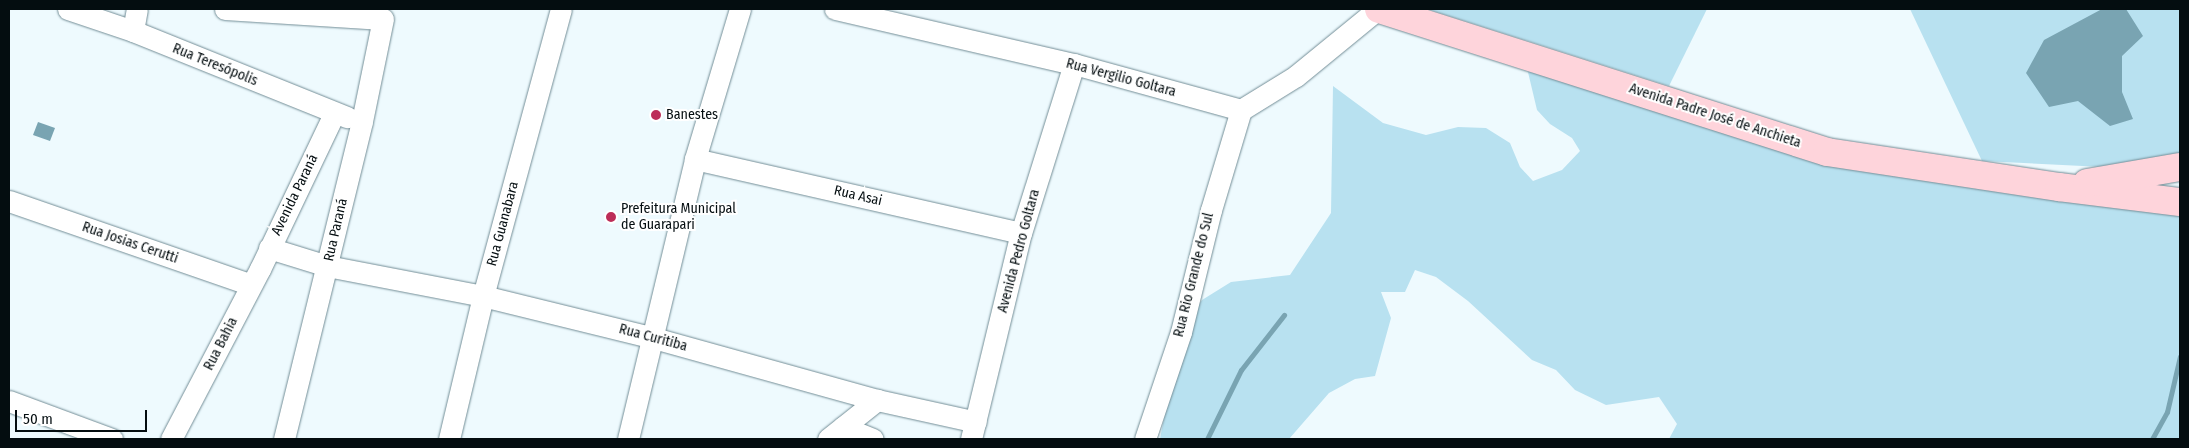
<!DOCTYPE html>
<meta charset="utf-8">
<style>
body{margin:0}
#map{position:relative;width:2189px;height:448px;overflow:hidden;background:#eefafe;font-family:"Fira Sans Condensed",sans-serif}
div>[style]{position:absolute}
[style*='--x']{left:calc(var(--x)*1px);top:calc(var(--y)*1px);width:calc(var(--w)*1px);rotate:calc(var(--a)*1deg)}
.green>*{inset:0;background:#b8e1f0}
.water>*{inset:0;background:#79a4b2}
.stream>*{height:5px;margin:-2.5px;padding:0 2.5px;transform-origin:2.5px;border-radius:2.5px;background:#79a4b2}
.roads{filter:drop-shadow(0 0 1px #728d96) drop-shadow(0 0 1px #728d96)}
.minor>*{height:21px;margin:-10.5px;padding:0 10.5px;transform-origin:10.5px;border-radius:10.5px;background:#fff}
.major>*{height:28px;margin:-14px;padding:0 14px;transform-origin:14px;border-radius:14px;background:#fed4db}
.dots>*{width:14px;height:14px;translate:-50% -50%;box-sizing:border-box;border:2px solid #fff;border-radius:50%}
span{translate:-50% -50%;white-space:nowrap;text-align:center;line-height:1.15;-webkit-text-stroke:4px #fff;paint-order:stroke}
.street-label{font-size:14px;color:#040d10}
.poi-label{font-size:14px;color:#040d10}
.left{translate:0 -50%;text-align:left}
.frame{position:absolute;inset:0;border:10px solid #040d10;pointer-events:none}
.scale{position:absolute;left:15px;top:410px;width:132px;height:22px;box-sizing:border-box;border:2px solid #040d10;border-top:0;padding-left:6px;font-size:15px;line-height:18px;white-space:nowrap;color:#040d10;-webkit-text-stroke:4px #fff;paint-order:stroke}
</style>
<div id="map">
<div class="green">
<i style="clip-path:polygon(1427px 9px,1707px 9px,1669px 86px)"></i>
<i style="clip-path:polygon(1910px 9px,2180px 9px,2180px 156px,2103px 167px,1982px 161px)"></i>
<i style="clip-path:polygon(1527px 68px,1896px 174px,2060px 201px,2180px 211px,2180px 439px,1669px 439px,1677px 424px,1659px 397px,1606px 405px,1575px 390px,1556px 370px,1532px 360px,1468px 301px,1436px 277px,1415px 270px,1405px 292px,1381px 292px,1391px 318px,1375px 376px,1355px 379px,1329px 393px,1289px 439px,1160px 439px,1181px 329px,1202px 300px,1231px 282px,1290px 275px,1331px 213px,1333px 86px,1383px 123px,1426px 135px,1458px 127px,1486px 128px,1510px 143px,1520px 167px,1533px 181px,1562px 170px,1580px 151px,1572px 138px,1550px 124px,1537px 110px)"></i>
</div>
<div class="water">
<i style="clip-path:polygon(2102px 9px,2126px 9px,2143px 36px,2122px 56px,2122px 92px,2133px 119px,2110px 126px,2078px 101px,2049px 107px,2026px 73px,2044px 40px)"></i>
<i style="clip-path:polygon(38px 122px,55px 128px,50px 141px,33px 135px)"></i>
</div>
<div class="stream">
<i style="--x:1207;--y:439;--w:77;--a:-63.8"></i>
<i style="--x:1241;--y:370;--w:70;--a:-52"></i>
<i style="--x:2152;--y:439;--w:31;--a:-61"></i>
<i style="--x:2167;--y:412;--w:57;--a:-76.9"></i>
</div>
<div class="roads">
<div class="minor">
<i style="--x:68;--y:9;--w:69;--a:18.7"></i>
<i style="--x:133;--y:31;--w:231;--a:21.9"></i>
<i style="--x:225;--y:9;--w:158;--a:3.6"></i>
<i style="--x:835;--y:9;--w:245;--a:13"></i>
<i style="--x:1074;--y:64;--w:173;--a:15.4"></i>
<i style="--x:1241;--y:110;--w:65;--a:-31.7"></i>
<i style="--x:1296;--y:76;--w:106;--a:-39.3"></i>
<i style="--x:133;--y:31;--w:22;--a:-80"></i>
<i style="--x:695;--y:159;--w:334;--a:12.8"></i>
<i style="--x:9;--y:201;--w:256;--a:19.1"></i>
<i style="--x:269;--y:248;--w:61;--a:17.2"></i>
<i style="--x:327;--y:266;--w:159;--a:10.9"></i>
<i style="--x:483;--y:296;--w:172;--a:13.8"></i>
<i style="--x:650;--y:337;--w:236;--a:15.5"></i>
<i style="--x:877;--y:400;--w:101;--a:12.5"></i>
<i style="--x:9;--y:401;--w:110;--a:20.3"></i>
<i style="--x:843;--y:427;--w:32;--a:22"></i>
<i style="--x:171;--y:439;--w:192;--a:-62.4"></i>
<i style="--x:260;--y:269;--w:172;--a:-64.5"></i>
<i style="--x:284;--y:439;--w:327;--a:-76.2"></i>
<i style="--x:362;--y:121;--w:104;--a:-78.4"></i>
<i style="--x:449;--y:439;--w:147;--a:-76.6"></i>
<i style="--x:483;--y:296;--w:297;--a:-74.8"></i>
<i style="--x:628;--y:439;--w:288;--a:-76.5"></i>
<i style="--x:695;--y:159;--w:157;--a:-73.3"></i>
<i style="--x:828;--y:439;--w:63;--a:-38.5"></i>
<i style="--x:971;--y:439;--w:212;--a:-76.4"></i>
<i style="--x:1021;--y:233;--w:177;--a:-72.6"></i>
<i style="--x:1145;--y:439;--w:113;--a:-71.4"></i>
<i style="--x:1181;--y:332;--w:126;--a:-76.2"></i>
<i style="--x:1211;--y:210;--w:104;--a:-73.3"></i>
</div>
<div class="major">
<i style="--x:1379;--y:9;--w:470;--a:17.7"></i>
<i style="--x:1827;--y:152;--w:235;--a:8.6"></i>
<i style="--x:2059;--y:187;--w:122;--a:7.1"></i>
<i style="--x:2087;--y:183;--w:94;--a:-9.8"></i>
</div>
</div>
<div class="dots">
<i style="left:656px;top:115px;background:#bc2d58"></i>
<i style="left:611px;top:217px;background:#bc2d58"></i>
</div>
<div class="street-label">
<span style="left:215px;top:65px;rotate:22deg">Rua Teresópolis</span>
<span style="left:1121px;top:78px;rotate:15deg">Rua Vergilio Goltara</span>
<span style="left:1715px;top:116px;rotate:18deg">Avenida Padre José de Anchieta</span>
<span style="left:295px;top:195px;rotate:-64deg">Avenida Paraná</span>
<span style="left:858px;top:196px;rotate:13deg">Rua Asai</span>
<span style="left:503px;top:224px;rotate:-75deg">Rua Guanabara</span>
<span style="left:336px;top:230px;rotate:-77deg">Rua Paraná</span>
<span style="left:130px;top:243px;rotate:19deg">Rua Josias Cerutti</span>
<span style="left:1019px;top:251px;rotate:-75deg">Avenida Pedro Goltara</span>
<span style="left:1194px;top:275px;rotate:-76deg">Rua Rio Grande do Sul</span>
<span style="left:653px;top:338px;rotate:15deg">Rua Curitiba</span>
<span style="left:221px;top:344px;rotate:-63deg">Rua Bahia</span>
</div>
<div class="poi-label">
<span class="left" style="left:666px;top:115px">Banestes</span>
<span class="left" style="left:621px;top:217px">Prefeitura Municipal<br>de Guarapari</span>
</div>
<div class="frame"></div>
<div class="scale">50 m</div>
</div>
